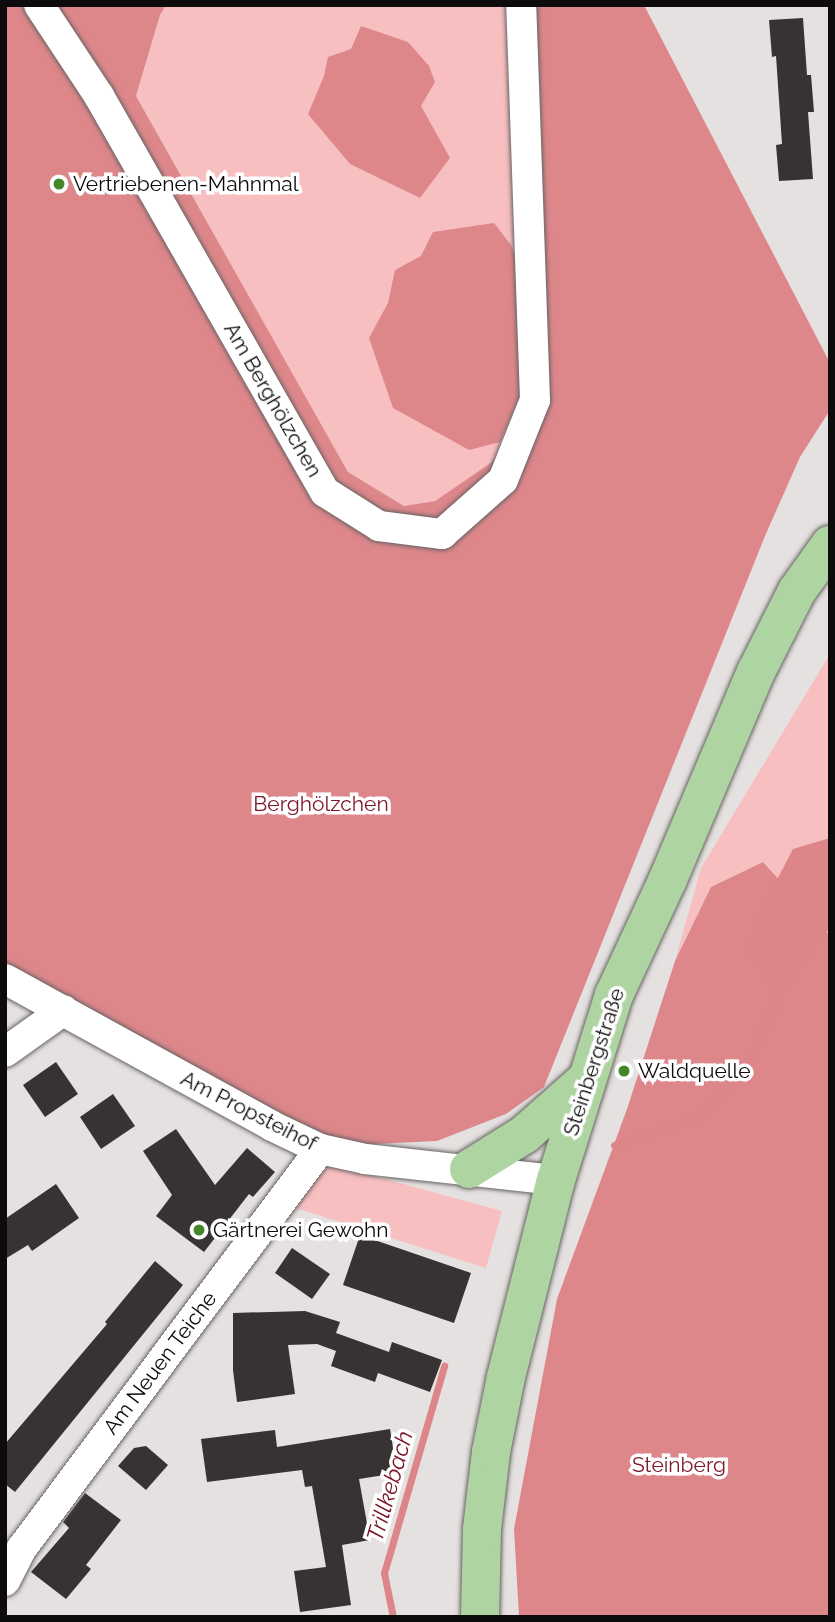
<!DOCTYPE html>
<meta charset="utf-8">
<style>
body{margin:0}
#map{position:relative;width:835px;height:1622px;overflow:hidden;background:#e6e1e1;font-family:Raleway,sans-serif}
div>[style]{position:absolute}
[style*='--x']{left:calc(var(--x)*1px);top:calc(var(--y)*1px);width:calc(var(--w)*1px);rotate:calc(var(--a)*1deg)}
.green>*{inset:0;background:#f8bfc0}
.forest>*{inset:0;background:#dd878b}
.water>*{inset:0;background:#dc868a}
.stream>*{height:7px;margin:-3.5px;padding:0 3.5px;transform-origin:3.5px;border-radius:3.5px;background:#dc868a}
.building>*{inset:0;background:#373333}
.roads{filter:drop-shadow(0 0 2px #686363) drop-shadow(0 0 2px #686363)}
.minor>*{height:30px;margin:-15px;padding:0 15px;transform-origin:15px;border-radius:15px;background:#fff}
.major>*{height:38px;margin:-19px;padding:0 19px;transform-origin:19px;border-radius:19px;background:#aed5a1}
.dots>*{width:19px;height:19px;translate:-50% -50%;box-sizing:border-box;border:4px solid #fff;border-radius:50%}
span{translate:-50% -50%;white-space:nowrap;text-align:center;line-height:1.15;-webkit-text-stroke:7px #fff;paint-order:stroke}
.poi-label{font-size:21px;color:#0d0b0b}
.left{translate:0 -50%;text-align:left}
.street-label{font-size:21px;color:#0d0b0b}
.park-label{font-size:21px;color:#7d1629}
.water-label{font-size:23px;color:#780f25;font-style:italic}
.frame{position:absolute;inset:0;border:7px solid #0d0b0b;pointer-events:none}
</style>
<div id="map">
<div class="green">
<i style="clip-path:polygon(166px 5px,520px 5px,534px 400px,492px 462px,435px 501px,404px 506px,348px 472px,136px 96px,160px 15px)"></i>
<i style="clip-path:polygon(830px 654px,830px 936px,763px 862px,711px 887px,675px 961px,701px 868px)"></i>
<i style="clip-path:polygon(319px 1161px,502px 1211px,486px 1268px,286px 1205px)"></i>
</div>
<div class="forest">
<i style="clip-path:polygon(5px 5px,166px 5px,160px 15px,136px 96px,348px 472px,404px 506px,435px 501px,492px 462px,534px 400px,520px 5px,644px 5px,830px 363px,830px 410px,800px 457px,765px 536px,544px 1087px,506px 1114px,437px 1141px,331px 1146px,5px 991px)"></i>
<i style="clip-path:polygon(361px 26px,408px 42px,429px 66px,435px 82px,421px 106px,450px 158px,420px 198px,350px 164px,308px 114px,324px 76px,328px 57px,351px 49px)"></i>
<i style="clip-path:polygon(494px 223px,511px 245px,520px 268px,528px 377px,500px 442px,469px 450px,393px 408px,369px 338px,388px 303px,395px 270px,421px 256px,433px 232px)"></i>
<i style="clip-path:polygon(763px 862px,830px 936px,830px 1617px,519px 1617px,514px 1529px,557px 1299px,627px 1109px,675px 961px,711px 887px)"></i>
</div>
<div class="water">
<i style="clip-path:polygon(830px 838px,830px 928px,806px 955px,779px 1001px,750px 951px,756px 920px,793px 849px)"></i>
</div>
<div class="stream">
<i style="--x:614;--y:1145;--w:83;--a:-18.2"></i>
<i style="--x:693;--y:1119;--w:71;--a:-42.7"></i>
<i style="--x:745;--y:1071;--w:87;--a:-66.4"></i>
<i style="--x:393;--y:1617;--w:45;--a:-101.6"></i>
<i style="--x:384;--y:1573;--w:216;--a:-73.8"></i>
</div>
<div class="building">
<i style="clip-path:polygon(803px 18px,807px 75px,811px 75px,814px 112px,808px 112px,813px 179px,779px 181px,776px 145px,782px 144px,776px 56px,772px 57px,769px 20px)"></i>
<i style="clip-path:polygon(56px 1062px,78px 1094px,45px 1117px,23px 1085px)"></i>
<i style="clip-path:polygon(113px 1094px,135px 1126px,101px 1149px,80px 1117px)"></i>
<i style="clip-path:polygon(176px 1129px,215px 1185px,247px 1148px,275px 1172px,253px 1197px,249px 1194px,204px 1252px,156px 1216px,172px 1195px,143px 1151px)"></i>
<i style="clip-path:polygon(56px 1184px,79px 1218px,32px 1251px,28px 1245px,5px 1259px,5px 1219px)"></i>
<i style="clip-path:polygon(360px 1235px,471px 1273px,454px 1323px,343px 1285px)"></i>
<i style="clip-path:polygon(292px 1248px,330px 1274px,312px 1299px,275px 1273px)"></i>
<i style="clip-path:polygon(155px 1261px,183px 1285px,15px 1492px,5px 1484px,5px 1444px,107px 1324px,105px 1322px)"></i>
<i style="clip-path:polygon(305px 1311px,340px 1322px,336px 1333px,389px 1352px,392px 1342px,442px 1360px,430px 1392px,378px 1373px,375px 1382px,331px 1366px,336px 1351px,317px 1344px,288px 1345px,295px 1394px,237px 1402px,233px 1370px,233px 1313px)"></i>
<i style="clip-path:polygon(390px 1429px,397px 1473px,359px 1479px,370px 1540px,342px 1545px,351px 1605px,300px 1612px,294px 1571px,326px 1567px,312px 1486px,305px 1487px,302px 1470px,207px 1482px,201px 1439px,275px 1430px,277px 1447px)"></i>
<i style="clip-path:polygon(146px 1446px,168px 1465px,146px 1490px,118px 1466px,134px 1448px)"></i>
<i style="clip-path:polygon(85px 1493px,121px 1520px,86px 1565px,91px 1569px,66px 1599px,31px 1572px,69px 1528px,63px 1522px)"></i>
</div>
<div class="roads">
<div class="minor">
<i style="--x:39;--y:5;--w:109;--a:56.6"></i>
<i style="--x:99;--y:96;--w:456;--a:60.3"></i>
<i style="--x:325;--y:492;--w:64;--a:32.2"></i>
<i style="--x:379;--y:526;--w:64;--a:7.2"></i>
<i style="--x:442;--y:534;--w:81;--a:-41.5"></i>
<i style="--x:503;--y:480;--w:86;--a:-68.2"></i>
<i style="--x:535;--y:400;--w:395;--a:-92"></i>
<i style="--x:5;--y:979;--w:305;--a:28.8"></i>
<i style="--x:272;--y:1126;--w:53;--a:25.6"></i>
<i style="--x:320;--y:1149;--w:46;--a:12.5"></i>
<i style="--x:365;--y:1159;--w:192;--a:6.3"></i>
<i style="--x:5;--y:1052;--w:72;--a:-35.4"></i>
<i style="--x:5;--y:1581;--w:37;--a:-63"></i>
<i style="--x:22;--y:1548;--w:498;--a:-53.2"></i>
</div>
<div class="major">
<i style="--x:469;--y:1169;--w:66;--a:-32"></i>
<i style="--x:525;--y:1134;--w:81;--a:-41.5"></i>
<i style="--x:480;--y:1617;--w:88;--a:-88.7"></i>
<i style="--x:482;--y:1529;--w:78;--a:-83.3"></i>
<i style="--x:491;--y:1452;--w:76;--a:-78.7"></i>
<i style="--x:506;--y:1377;--w:203;--a:-75.8"></i>
<i style="--x:556;--y:1180;--w:194;--a:-72.6"></i>
<i style="--x:614;--y:995;--w:128;--a:-65"></i>
<i style="--x:668;--y:879;--w:225;--a:-67"></i>
<i style="--x:756;--y:672;--w:91;--a:-63.2"></i>
<i style="--x:797;--y:591;--w:57;--a:-54.3"></i>
</div>
</div>
<div class="dots">
<i style="left:59px;top:184px;background:#44872b"></i>
<i style="left:624px;top:1071px;background:#44872b"></i>
<i style="left:199px;top:1230px;background:#44872b"></i>
</div>
<div class="poi-label">
<span class="left" style="left:73px;top:184px">Vertriebenen-Mahnmal</span>
<span class="left" style="left:638px;top:1071px">Waldquelle</span>
<span class="left" style="left:213px;top:1230px">Gärtnerei Gewohn</span>
</div>
<div class="street-label">
<span style="left:273px;top:400px;rotate:60deg">Am Berghölzchen</span>
<span style="left:594px;top:1062px;rotate:-72deg">Steinbergstraße</span>
<span style="left:249px;top:1111px;rotate:27deg">Am Propsteihof</span>
<span style="left:160px;top:1363px;rotate:-53deg">Am Neuen Teiche</span>
</div>
<div class="park-label">
<span style="left:321px;top:804px">Berghölzchen</span>
<span style="left:679px;top:1465px">Steinberg</span>
</div>
<div class="water-label">
<span style="left:390px;top:1486px;rotate:-74deg">Trillkebach</span>
</div>
<div class="frame"></div>
</div>
